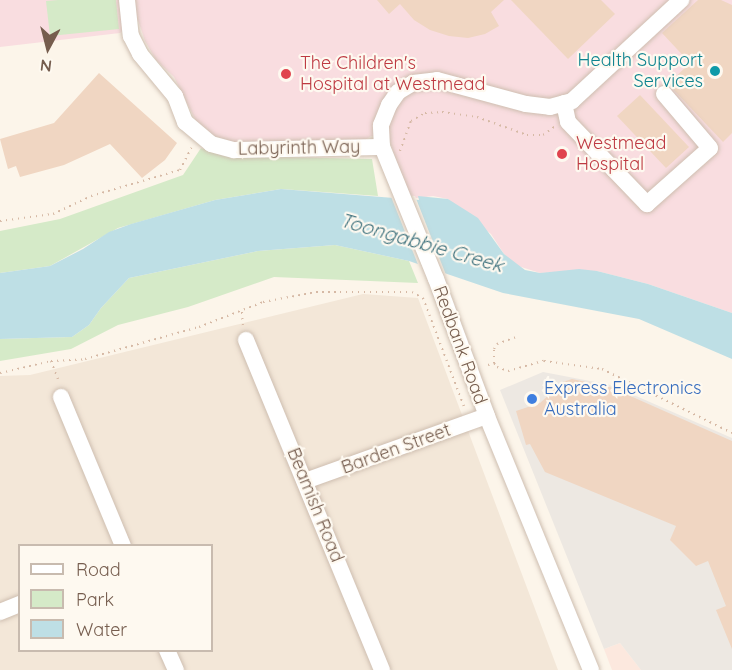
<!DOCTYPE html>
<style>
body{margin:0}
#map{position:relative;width:732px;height:670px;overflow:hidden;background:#fcf5ea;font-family:Quicksand,sans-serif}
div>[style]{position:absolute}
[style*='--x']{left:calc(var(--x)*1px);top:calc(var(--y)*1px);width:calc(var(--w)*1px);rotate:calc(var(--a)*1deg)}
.residential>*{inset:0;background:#f3e7d8}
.commercial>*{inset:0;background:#fce8de}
.industrial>*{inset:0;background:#ede8e2}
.medical>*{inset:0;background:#f9dde0}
.green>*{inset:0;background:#d5eac8}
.water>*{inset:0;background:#bedfe5}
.pier>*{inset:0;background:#fcf5ea}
.building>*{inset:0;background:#f0d6c2}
.path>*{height:2px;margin-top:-1px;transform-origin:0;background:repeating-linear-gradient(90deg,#d6b9a5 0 1.5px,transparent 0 6px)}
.roads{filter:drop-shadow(0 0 2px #cebeb0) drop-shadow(0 0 2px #cebeb0)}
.minor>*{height:16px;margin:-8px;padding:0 8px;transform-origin:8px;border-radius:8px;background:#fff}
.dots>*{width:16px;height:16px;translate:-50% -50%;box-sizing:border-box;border:3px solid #fef9f0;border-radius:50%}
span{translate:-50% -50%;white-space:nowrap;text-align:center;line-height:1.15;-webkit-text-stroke:4.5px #fef9f0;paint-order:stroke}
.culture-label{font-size:18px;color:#0d838f}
.right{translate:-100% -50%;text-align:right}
.health-label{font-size:18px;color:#be3a42}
.left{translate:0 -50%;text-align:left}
.street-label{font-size:18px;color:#765d4e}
.shop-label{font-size:18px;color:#366cbe}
.water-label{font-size:20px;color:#447681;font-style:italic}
.legend{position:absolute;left:18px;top:544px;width:195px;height:108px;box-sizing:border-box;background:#fef9f0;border:2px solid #c8bbaf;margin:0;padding:8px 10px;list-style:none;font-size:18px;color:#765d4e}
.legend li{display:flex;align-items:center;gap:12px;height:30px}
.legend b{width:30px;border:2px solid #c8bbaf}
.north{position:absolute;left:18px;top:18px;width:60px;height:60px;-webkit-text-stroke:4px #fef9f0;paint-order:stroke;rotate:187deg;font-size:16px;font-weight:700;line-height:24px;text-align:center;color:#765d4e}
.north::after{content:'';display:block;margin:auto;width:21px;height:27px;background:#765d4e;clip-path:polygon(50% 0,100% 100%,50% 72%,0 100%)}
</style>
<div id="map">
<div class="residential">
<i style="clip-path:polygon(evenodd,363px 294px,418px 298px,558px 670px,0 670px,0 376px,30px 375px,363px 294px,20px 546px,212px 546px,212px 650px,20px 650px,20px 546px)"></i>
</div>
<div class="commercial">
<i style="clip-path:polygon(620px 643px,641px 670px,612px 670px,604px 649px)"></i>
</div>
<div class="industrial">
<i style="clip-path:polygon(543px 372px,611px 385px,732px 438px,732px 670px,641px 670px,620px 643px,604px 649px,500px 390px)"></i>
</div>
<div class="medical">
<i style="clip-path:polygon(0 0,732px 0,732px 313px,648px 284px,597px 271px,540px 273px,515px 265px,504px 254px,491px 234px,448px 199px,433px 196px,409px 199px,388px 136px,371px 136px,364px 141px,238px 143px,216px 137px,198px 125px,174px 77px,156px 60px,145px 41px,138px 20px,120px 33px,0 47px)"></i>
</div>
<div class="green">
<i style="clip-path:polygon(58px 0,116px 0,119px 29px,50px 36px,46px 1px)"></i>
<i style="clip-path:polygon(201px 148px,224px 156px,372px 159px,378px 196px,281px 189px,215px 200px,118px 228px,50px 266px,0 273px,0 231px,60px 219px,183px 175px)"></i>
<i style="clip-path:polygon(335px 245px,409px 261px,418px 283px,274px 277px,188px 307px,118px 325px,71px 349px,0 361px,0 339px,72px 337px,89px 325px,101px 308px,129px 278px,258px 251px)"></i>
</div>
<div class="water">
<i style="clip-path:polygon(281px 189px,419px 200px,418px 196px,448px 199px,478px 218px,504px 254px,525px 270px,540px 273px,579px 269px,597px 271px,648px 284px,732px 313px,732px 359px,639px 319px,503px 293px,409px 261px,335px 245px,258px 251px,129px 278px,101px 308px,89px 325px,72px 337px,0 339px,0 273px,50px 266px,83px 249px,109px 232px,131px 224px,215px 200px)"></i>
</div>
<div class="pier">
<i style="clip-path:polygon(390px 194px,415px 196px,446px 275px,419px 267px)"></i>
</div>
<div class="building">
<i style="clip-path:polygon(377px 0,504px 0,491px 12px,499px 26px,485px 34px,468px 38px,449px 36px,430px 30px,414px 20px,400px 4px,389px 14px)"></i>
<i style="clip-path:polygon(511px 0,601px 0,615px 14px,568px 59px)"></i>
<i style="clip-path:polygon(698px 0,721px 0,732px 5px,732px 133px,723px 142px,668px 84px,690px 63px,662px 33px)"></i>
<i style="clip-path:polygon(99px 73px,177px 143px,165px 160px,142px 178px,110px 144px,64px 165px,20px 177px,16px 166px,8px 169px,0 139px,54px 123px)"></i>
<i style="clip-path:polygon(640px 95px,689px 147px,666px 168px,617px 116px)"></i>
<i style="clip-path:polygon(572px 379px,610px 387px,732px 441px,732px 649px,716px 610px,726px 606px,708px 561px,696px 566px,670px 540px,676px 526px,545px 472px,530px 444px,526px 445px,516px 411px,540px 403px,563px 382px)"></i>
</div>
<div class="path">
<i style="--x:400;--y:151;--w:32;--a:-70"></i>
<i style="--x:411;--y:121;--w:16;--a:-30"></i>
<i style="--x:425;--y:113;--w:17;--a:-3"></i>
<i style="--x:442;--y:112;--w:35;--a:8"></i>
<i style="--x:477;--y:117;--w:53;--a:19.8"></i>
<i style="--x:527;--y:135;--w:16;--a:0"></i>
<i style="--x:543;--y:135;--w:14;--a:-36"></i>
<i style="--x:0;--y:221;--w:53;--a:-7.5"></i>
<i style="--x:53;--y:214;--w:42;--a:-25.3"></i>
<i style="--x:91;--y:196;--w:93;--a:-16.3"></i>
<i style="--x:180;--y:170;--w:25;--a:-63"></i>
<i style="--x:242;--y:312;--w:14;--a:86"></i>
<i style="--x:51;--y:361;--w:22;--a:69"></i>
<i style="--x:494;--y:363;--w:14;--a:-90"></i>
<i style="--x:494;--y:349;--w:6;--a:-59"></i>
<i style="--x:497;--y:344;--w:20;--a:-20"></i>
<i style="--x:488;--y:365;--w:6;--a:-18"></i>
<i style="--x:494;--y:363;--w:5;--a:53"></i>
<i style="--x:497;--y:367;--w:12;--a:20"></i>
<i style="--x:508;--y:371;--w:37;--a:-16"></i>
<i style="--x:544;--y:361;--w:59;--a:7.9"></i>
<i style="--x:602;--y:369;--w:145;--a:26.2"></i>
<i style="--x:0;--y:373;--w:52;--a:-13.2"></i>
<i style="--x:51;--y:361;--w:34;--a:-3"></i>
<i style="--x:85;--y:359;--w:118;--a:-15.7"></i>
<i style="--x:199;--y:327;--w:69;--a:-21.3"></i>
<i style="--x:263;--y:302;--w:54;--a:-10.7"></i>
<i style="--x:316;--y:292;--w:96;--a:0"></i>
<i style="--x:412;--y:292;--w:13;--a:29"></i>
<i style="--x:423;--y:298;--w:119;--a:69.3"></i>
</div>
<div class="roads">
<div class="minor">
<i style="--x:127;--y:0;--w:36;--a:84"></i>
<i style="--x:131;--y:36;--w:20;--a:63"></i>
<i style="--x:140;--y:54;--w:55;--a:50.2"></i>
<i style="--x:175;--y:96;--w:28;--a:69"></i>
<i style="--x:185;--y:122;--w:34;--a:40"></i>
<i style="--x:211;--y:144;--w:24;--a:15"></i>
<i style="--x:234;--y:150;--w:148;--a:-1.2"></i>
<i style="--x:564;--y:103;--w:19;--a:78"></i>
<i style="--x:568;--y:122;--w:114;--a:46.1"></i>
<i style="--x:647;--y:204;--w:84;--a:-41.6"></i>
<i style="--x:710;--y:148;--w:71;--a:-130.4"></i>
<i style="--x:246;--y:340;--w:357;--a:67.6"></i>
<i style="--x:61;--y:397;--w:161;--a:67.4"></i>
<i style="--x:305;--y:481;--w:193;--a:-19.7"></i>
<i style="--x:0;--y:612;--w:22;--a:-22"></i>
<i style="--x:167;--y:650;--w:22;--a:66"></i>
<i style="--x:591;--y:670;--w:274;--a:-112.3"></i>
<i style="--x:487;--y:416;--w:146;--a:-110.4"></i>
<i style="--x:436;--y:279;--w:143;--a:-112.2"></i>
<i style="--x:382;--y:147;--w:22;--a:-93"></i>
<i style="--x:381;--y:125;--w:22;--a:-68"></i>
<i style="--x:389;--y:105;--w:16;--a:-55"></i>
<i style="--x:398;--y:92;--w:17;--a:-31"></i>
<i style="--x:413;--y:83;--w:24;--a:-7"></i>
<i style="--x:437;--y:80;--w:92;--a:15.1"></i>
<i style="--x:526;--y:104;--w:24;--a:7"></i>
<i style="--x:550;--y:107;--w:23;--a:-15"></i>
<i style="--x:572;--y:101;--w:149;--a:-42.8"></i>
</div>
</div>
<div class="dots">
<i style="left:715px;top:71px;background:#0f9aa8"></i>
<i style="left:286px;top:74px;background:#e0444e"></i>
<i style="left:562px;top:154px;background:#e0444e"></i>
<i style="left:532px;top:399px;background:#3f7fe0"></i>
</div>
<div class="culture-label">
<span class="right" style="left:703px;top:71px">Health Support<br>Services</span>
</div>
<div class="health-label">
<span class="left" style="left:300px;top:74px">The Children's<br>Hospital at Westmead</span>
<span class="left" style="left:576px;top:154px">Westmead<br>Hospital</span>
</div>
<div class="street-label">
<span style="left:299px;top:148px;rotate:-1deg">Labyrinth Way</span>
<span style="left:460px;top:345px;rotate:70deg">Redbank Road</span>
<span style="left:396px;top:449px;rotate:-20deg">Barden Street</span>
<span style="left:315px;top:505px;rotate:68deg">Beamish Road</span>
</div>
<div class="shop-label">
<span class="left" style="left:544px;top:399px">Express Electronics<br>Australia</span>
</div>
<div class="water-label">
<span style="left:422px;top:242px;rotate:16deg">Toongabbie Creek</span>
</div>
<ul class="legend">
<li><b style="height:8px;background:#fff"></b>Road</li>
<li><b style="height:16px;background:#d5eac8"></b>Park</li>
<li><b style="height:16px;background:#bedfe5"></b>Water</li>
</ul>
<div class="north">N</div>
</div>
